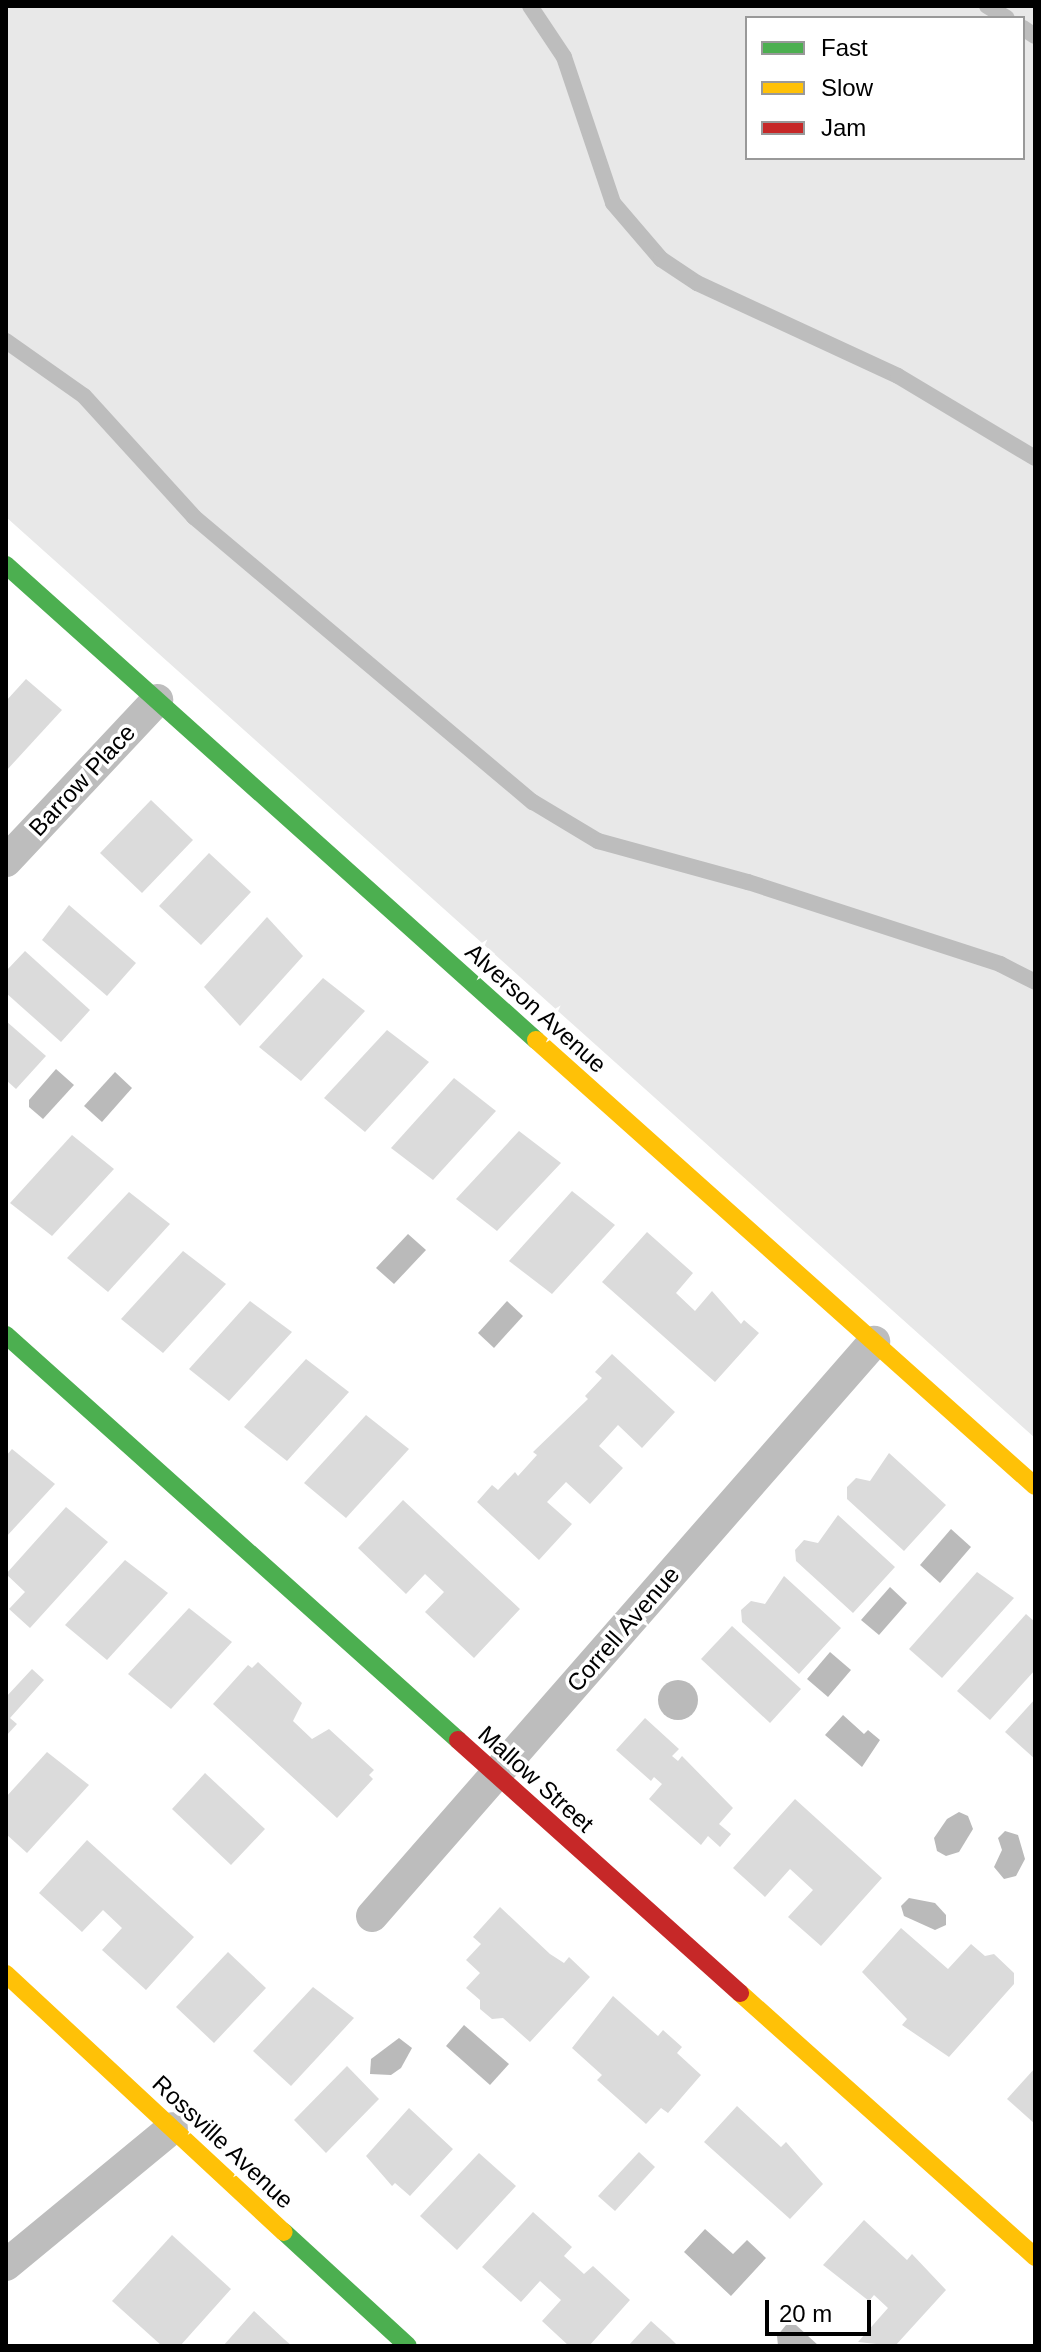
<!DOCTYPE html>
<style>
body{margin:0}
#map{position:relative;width:1041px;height:2352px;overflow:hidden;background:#fff;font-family:Arial,sans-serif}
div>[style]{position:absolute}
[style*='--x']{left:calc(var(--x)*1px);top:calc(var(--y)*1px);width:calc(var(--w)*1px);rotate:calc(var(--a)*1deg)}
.green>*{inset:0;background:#e8e8e8}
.water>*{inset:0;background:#bababa}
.round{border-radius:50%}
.building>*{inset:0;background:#dbdbdb}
.lane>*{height:16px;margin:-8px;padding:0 8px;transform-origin:8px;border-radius:8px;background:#bdbdbd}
.street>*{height:32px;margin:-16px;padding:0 16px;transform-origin:16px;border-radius:16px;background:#bdbdbd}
.fast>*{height:18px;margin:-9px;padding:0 9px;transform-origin:9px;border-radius:9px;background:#4caf50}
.slow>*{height:18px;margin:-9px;padding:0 9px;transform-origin:9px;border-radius:9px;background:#ffc107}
.jam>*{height:18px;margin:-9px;padding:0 9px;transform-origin:9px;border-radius:9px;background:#c62828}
span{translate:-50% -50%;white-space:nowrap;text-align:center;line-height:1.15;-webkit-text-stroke:7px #fff;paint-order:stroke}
.street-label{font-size:24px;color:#000}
.frame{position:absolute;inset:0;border:8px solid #000;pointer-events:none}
.legend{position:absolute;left:745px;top:16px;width:280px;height:144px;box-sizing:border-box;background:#fff;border:2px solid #999;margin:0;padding:10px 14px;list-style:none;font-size:24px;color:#000}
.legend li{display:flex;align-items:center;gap:16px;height:40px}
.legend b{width:40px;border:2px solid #999}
.scale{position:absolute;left:765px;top:2300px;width:106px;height:36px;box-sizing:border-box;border:4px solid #000;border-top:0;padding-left:10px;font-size:24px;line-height:28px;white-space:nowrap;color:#000;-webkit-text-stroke:6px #fff;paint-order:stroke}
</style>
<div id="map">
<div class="green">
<i style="clip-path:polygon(evenodd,6px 6px,1035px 6px,1035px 1438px,6px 517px,6px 6px,747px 18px,1023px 18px,1023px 158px,747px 158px,747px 18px)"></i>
</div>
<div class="water">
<i style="clip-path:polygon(56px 1069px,74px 1085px,43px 1119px,29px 1107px,29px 1100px)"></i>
<i style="clip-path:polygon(115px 1072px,132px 1088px,102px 1122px,84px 1106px)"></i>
<i style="clip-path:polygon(408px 1234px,426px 1250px,394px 1284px,376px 1268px)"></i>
<i style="clip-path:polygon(507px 1301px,523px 1316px,494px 1348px,478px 1333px)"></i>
<i style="clip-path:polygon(951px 1529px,971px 1547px,940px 1583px,920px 1565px)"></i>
<i style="clip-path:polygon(890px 1587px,907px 1603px,879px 1635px,861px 1620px)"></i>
<i style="clip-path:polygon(830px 1652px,851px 1670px,828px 1697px,807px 1679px)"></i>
<i class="round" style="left:658px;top:1680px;width:40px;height:40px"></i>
<i style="clip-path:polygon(843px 1715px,864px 1734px,868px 1730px,880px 1740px,862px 1767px,825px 1735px)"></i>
<i style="clip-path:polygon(959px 1812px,968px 1816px,973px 1829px,959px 1852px,946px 1856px,937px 1851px,934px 1838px,947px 1819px)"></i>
<i style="clip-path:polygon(1005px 1831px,1018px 1835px,1025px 1859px,1016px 1876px,1004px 1879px,994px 1867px,1002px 1850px,998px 1838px)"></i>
<i style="clip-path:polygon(909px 1898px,935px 1903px,946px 1915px,946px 1925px,935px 1930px,904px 1916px,901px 1906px)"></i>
<i style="clip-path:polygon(464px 2025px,509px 2064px,490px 2085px,446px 2046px)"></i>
<i style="clip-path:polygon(399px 2038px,412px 2048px,401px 2068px,391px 2075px,370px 2074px,371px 2059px)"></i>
<i style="clip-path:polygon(705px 2229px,733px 2254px,747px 2240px,766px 2258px,731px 2296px,684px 2252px)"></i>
<i style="clip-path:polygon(786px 2325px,796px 2325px,819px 2346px,778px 2346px,777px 2336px)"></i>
</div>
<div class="building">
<i style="clip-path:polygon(26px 679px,62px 710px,6px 771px,6px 701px)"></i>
<i style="clip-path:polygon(151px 800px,193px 840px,142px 893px,100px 853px)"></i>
<i style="clip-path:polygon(209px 853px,251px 892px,201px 945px,159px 906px)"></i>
<i style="clip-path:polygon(69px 905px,136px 963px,107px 996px,42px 940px)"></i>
<i style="clip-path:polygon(267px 917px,303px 956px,240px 1026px,204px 987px)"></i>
<i style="clip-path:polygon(25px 951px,90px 1010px,61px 1042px,6px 993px,7px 970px)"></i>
<i style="clip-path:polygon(323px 978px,365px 1011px,301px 1081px,259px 1047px)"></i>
<i style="clip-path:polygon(6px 1021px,46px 1056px,16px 1089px,6px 1080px)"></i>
<i style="clip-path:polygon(387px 1030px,429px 1062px,365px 1132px,324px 1098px)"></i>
<i style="clip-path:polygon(454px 1078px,496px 1111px,433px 1180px,391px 1148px)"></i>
<i style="clip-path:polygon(519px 1131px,561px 1163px,497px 1231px,456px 1199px)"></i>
<i style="clip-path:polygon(72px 1135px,114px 1169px,52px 1236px,10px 1203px)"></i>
<i style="clip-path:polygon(572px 1191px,615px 1225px,552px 1294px,509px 1261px)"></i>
<i style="clip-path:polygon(129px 1192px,170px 1224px,108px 1292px,67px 1258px)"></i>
<i style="clip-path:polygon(647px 1232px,693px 1273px,676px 1293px,695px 1311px,712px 1291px,741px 1324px,744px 1320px,759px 1333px,715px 1382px,602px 1282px)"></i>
<i style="clip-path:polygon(183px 1251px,226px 1284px,163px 1353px,121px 1319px)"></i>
<i style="clip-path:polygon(250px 1301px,292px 1332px,229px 1401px,189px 1369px)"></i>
<i style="clip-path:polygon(612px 1354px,675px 1412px,642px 1448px,618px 1425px,599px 1446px,623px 1468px,590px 1504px,566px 1482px,547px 1502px,572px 1524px,539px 1560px,477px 1502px,492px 1485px,498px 1490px,515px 1472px,518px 1476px,537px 1455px,533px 1452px,588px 1399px,585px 1396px,602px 1378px,595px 1372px)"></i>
<i style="clip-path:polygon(306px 1359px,349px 1392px,287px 1461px,244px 1427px)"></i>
<i style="clip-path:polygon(366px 1415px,409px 1449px,346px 1518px,304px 1483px)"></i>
<i style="clip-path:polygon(12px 1449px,55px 1484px,6px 1537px,6px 1456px)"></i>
<i style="clip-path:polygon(889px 1453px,946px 1505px,904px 1551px,847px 1499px,847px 1487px,856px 1478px,870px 1481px)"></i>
<i style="clip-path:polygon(403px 1500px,520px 1609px,474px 1658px,425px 1612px,444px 1592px,425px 1574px,406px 1594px,358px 1548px)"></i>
<i style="clip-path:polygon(66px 1507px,108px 1542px,30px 1628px,9px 1609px,25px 1592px,6px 1574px)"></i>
<i style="clip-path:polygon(838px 1515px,895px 1567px,853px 1613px,796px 1561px,795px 1550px,804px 1540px,818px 1543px)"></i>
<i style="clip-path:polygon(125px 1560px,168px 1593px,107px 1660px,65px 1625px)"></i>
<i style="clip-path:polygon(977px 1572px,1014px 1598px,942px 1678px,909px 1649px)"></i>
<i style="clip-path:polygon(784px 1576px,841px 1628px,799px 1674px,742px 1622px,741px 1610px,751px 1601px,765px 1604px)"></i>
<i style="clip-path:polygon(189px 1608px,232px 1642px,171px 1709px,128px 1674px)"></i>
<i style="clip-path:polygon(1026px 1614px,1035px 1622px,1035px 1670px,990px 1720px,957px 1691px)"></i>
<i style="clip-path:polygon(732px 1626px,801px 1689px,770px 1723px,701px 1659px)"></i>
<i style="clip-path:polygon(258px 1662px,302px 1703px,293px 1721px,312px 1739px,329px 1729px,374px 1770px,369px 1775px,373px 1779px,337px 1818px,213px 1704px,248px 1665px,252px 1668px)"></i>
<i style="clip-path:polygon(32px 1669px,44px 1680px,10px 1718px,17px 1724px,6px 1736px,6px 1697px)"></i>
<i style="clip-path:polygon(1035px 1699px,1035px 1759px,1005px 1732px)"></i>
<i style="clip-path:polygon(645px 1718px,679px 1749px,672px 1756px,678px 1761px,682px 1756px,733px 1808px,719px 1824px,731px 1834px,720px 1847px,708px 1836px,701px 1845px,649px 1799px,662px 1784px,654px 1777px,651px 1781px,616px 1750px)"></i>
<i style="clip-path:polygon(47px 1752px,89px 1785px,27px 1853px,6px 1834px,6px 1797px)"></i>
<i style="clip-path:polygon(205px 1773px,265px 1829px,231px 1865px,172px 1809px)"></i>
<i style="clip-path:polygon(795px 1799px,882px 1878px,821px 1946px,788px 1917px,813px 1890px,790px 1869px,765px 1897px,733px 1868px)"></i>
<i style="clip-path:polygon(87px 1840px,194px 1937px,146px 1990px,102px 1950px,122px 1928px,103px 1910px,82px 1932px,39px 1893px)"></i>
<i style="clip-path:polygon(500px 1907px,550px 1954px,564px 1963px,569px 1957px,590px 1977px,530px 2042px,503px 2018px,492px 2019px,480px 2009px,480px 2000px,466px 1988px,480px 1973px,466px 1960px,481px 1944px,473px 1937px)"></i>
<i style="clip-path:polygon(901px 1928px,948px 1969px,971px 1944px,985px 1956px,994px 1954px,1014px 1973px,1014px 1984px,949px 2057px,902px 2025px,907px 2019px,862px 1972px)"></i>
<i style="clip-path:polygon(228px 1952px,266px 1988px,214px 2043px,176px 2007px)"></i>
<i style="clip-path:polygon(313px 1987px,354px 2018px,291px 2086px,253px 2051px)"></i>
<i style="clip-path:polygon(613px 1996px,658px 2036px,663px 2030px,682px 2047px,677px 2053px,701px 2075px,668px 2113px,661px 2108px,646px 2124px,597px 2080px,602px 2075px,572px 2048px)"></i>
<i style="clip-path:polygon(347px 2066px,379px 2099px,326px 2153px,294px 2120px)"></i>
<i style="clip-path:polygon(1035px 2068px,1035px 2124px,1007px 2099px)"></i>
<i style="clip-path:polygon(737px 2106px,781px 2147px,786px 2142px,823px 2184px,790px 2219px,704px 2142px)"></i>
<i style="clip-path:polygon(409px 2108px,453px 2149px,410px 2196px,395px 2183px,392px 2186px,366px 2156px)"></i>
<i style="clip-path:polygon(639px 2152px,655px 2167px,615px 2211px,598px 2196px)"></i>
<i style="clip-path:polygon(479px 2153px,516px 2186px,457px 2250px,420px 2216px)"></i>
<i style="clip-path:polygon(533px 2212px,572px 2247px,564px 2256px,573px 2264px,584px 2274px,593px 2266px,630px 2300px,589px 2346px,569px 2346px,542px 2321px,561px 2300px,540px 2281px,521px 2302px,482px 2267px)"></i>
<i style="clip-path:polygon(864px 2220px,907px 2260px,912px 2254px,946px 2290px,895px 2346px,858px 2342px,888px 2308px,874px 2295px,869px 2301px,823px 2265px)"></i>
<i style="clip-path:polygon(172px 2235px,231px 2289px,180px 2346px,162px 2346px,112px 2301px)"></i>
<i style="clip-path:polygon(254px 2311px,284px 2339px,292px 2346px,223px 2346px)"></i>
<i style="clip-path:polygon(651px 2321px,670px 2338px,678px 2346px,628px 2346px)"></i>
</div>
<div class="lane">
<i style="--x:530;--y:6;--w:61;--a:56.3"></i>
<i style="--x:564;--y:57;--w:154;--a:71.4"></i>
<i style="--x:613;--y:203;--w:74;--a:49.4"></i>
<i style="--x:661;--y:259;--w:43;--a:33.7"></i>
<i style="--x:697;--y:283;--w:221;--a:24.8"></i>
<i style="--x:898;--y:376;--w:160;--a:30.9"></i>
<i style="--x:987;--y:6;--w:23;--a:31"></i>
<i style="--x:1023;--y:28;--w:14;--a:34"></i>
<i style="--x:6;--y:341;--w:95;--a:35.2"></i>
<i style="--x:84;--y:396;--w:164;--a:47.7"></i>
<i style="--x:194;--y:517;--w:443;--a:40.1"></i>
<i style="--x:533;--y:802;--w:76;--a:31"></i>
<i style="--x:598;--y:841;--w:156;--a:15.3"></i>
<i style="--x:748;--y:882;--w:265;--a:18"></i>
<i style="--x:1000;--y:964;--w:39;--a:27"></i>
</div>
<div class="street">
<i style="--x:6;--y:861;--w:221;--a:-46.8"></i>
<i style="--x:372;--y:1916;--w:763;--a:-48.83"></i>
<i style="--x:6;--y:2265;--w:215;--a:-39.5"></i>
</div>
<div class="fast">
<i style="--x:6;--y:565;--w:712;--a:41.87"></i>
<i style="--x:6;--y:1335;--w:607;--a:41.86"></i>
<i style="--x:284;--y:2232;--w:168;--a:42.6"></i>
</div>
<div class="slow">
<i style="--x:536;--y:1040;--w:669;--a:41.79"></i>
<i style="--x:6;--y:1974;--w:379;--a:42.9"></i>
<i style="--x:740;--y:1993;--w:396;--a:41.8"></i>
</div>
<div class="jam">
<i style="--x:458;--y:1740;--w:379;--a:41.9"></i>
</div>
<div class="street-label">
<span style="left:82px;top:780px;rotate:-47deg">Barrow Place</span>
<span style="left:536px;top:1008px;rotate:42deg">Alverson Avenue</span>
<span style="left:623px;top:1629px;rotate:-49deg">Correll Avenue</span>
<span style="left:536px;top:1779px;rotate:42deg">Mallow Street</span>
<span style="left:223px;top:2142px;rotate:43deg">Rossville Avenue</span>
</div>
<div class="frame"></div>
<ul class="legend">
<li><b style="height:10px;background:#4caf50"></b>Fast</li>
<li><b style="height:10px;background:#ffc107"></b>Slow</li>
<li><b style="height:10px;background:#c62828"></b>Jam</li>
</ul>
<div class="scale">20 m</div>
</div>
